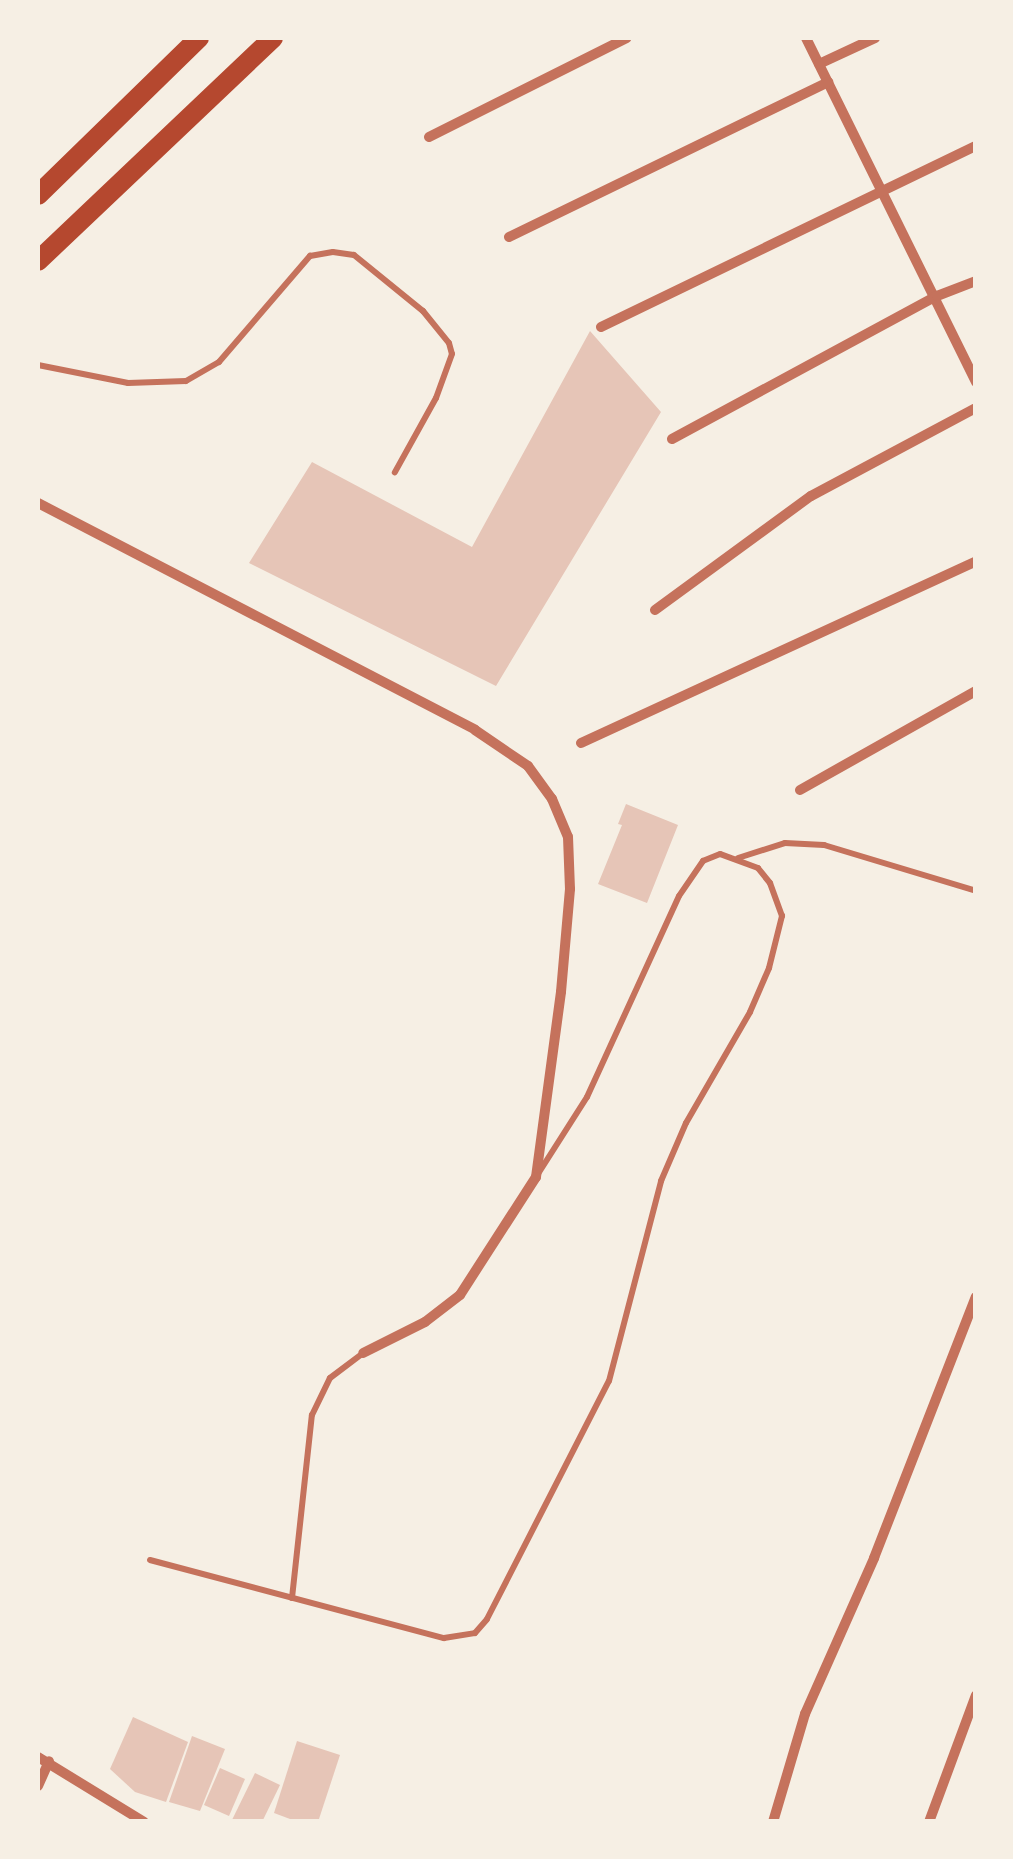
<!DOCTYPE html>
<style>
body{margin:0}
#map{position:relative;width:1013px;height:1859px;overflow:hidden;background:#f6efe4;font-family:"PT Serif",serif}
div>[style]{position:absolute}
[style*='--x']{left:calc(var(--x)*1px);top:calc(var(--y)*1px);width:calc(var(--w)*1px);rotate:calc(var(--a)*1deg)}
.building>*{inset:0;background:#e6c5b7}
.service>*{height:6px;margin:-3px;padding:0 3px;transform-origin:3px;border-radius:3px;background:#c5725c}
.minor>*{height:10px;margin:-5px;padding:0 5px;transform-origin:5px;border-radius:5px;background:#c5725c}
.primary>*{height:20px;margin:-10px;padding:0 10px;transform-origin:10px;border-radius:10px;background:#b5482f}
span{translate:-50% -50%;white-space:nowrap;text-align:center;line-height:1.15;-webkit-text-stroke:8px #f6efe4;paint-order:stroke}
.frame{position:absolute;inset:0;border:40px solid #f6efe4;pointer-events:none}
</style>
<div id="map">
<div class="building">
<i style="clip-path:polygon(590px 331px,661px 412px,496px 686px,249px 563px,312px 462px,472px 547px)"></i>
<i style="clip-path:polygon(626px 804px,678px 825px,647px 903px,598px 884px,622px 825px,618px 824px)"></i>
<i style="clip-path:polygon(133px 1717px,188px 1742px,166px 1802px,135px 1792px,110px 1769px)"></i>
<i style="clip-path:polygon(192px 1736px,225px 1749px,200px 1811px,169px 1802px)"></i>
<i style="clip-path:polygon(297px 1741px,340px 1755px,318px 1822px,298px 1822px,274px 1813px)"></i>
<i style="clip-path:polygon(220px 1768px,245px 1779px,229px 1816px,204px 1805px)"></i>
<i style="clip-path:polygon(255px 1773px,280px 1785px,262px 1822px,231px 1822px)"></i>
</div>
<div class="service">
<i style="--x:38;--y:365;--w:92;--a:11.3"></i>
<i style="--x:128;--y:383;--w:58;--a:-2"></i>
<i style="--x:186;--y:381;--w:38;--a:-30"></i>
<i style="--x:219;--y:362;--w:140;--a:-49.4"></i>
<i style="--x:310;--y:256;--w:23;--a:-10"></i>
<i style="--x:333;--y:252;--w:21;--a:8"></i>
<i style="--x:354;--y:255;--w:89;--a:39.1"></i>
<i style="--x:423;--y:311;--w:41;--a:50.9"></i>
<i style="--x:449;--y:343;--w:11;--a:75"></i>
<i style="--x:452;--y:354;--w:47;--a:110"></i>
<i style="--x:436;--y:398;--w:85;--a:119"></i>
<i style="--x:738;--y:858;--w:49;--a:-17.7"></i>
<i style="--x:785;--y:843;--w:39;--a:3"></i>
<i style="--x:824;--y:845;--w:159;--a:16.8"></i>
<i style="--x:150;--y:1560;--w:304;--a:14.9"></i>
<i style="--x:444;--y:1638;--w:31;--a:-9"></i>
<i style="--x:475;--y:1633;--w:18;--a:-49"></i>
<i style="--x:487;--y:1619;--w:267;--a:-62.9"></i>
<i style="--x:609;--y:1381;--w:207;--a:-75.4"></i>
<i style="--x:661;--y:1181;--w:63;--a:-66.7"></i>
<i style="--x:686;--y:1123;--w:128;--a:-60"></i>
<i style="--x:750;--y:1012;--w:48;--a:-66.6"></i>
<i style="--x:769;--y:968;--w:54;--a:-76"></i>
<i style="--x:782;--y:916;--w:35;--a:-110"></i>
<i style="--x:770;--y:883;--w:19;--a:-129"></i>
<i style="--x:758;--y:868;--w:40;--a:-159.8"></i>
<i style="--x:720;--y:854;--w:18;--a:158"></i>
<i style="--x:703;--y:861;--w:42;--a:124.4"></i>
<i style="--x:679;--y:896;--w:221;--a:114.6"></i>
<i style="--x:587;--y:1097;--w:91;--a:122.5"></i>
<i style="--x:292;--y:1598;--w:184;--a:-83.8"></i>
<i style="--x:312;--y:1415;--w:41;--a:-64.1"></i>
<i style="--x:330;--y:1378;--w:41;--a:-37.1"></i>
</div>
<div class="minor">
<i style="--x:806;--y:38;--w:384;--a:63.7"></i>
<i style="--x:819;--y:64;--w:62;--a:-24.9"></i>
<i style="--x:429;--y:137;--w:221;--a:-26.6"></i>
<i style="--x:509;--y:237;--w:355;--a:-25.9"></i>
<i style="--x:601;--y:327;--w:416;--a:-25.8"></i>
<i style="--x:672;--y:439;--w:301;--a:-28.4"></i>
<i style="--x:937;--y:296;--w:42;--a:-21"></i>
<i style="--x:38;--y:503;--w:492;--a:27.4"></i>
<i style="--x:475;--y:730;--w:64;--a:34.2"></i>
<i style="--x:528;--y:766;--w:41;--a:54"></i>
<i style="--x:552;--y:799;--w:41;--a:67.2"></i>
<i style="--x:568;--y:837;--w:52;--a:87.8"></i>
<i style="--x:570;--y:889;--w:103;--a:95"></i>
<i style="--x:561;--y:992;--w:187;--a:97.7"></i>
<i style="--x:536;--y:1177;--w:140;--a:122.8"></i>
<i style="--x:460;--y:1295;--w:44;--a:142.4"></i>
<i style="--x:425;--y:1322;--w:69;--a:153.4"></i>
<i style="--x:655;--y:610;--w:193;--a:-36.2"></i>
<i style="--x:811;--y:496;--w:187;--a:-28.1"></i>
<i style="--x:581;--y:743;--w:435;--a:-24.7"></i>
<i style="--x:800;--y:790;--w:202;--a:-29.4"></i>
<i style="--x:38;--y:1757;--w:124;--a:31.5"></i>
<i style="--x:38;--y:1786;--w:27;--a:-66"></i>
<i style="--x:773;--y:1822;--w:113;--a:-73.5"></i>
<i style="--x:805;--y:1714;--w:171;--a:-66.1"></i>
<i style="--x:874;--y:1558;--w:280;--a:-68.7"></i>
<i style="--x:929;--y:1822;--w:135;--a:-69.7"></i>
</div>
<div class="primary">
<i style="--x:38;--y:195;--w:225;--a:-44.3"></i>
<i style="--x:38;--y:261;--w:324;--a:-43.5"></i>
</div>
<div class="frame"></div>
</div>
